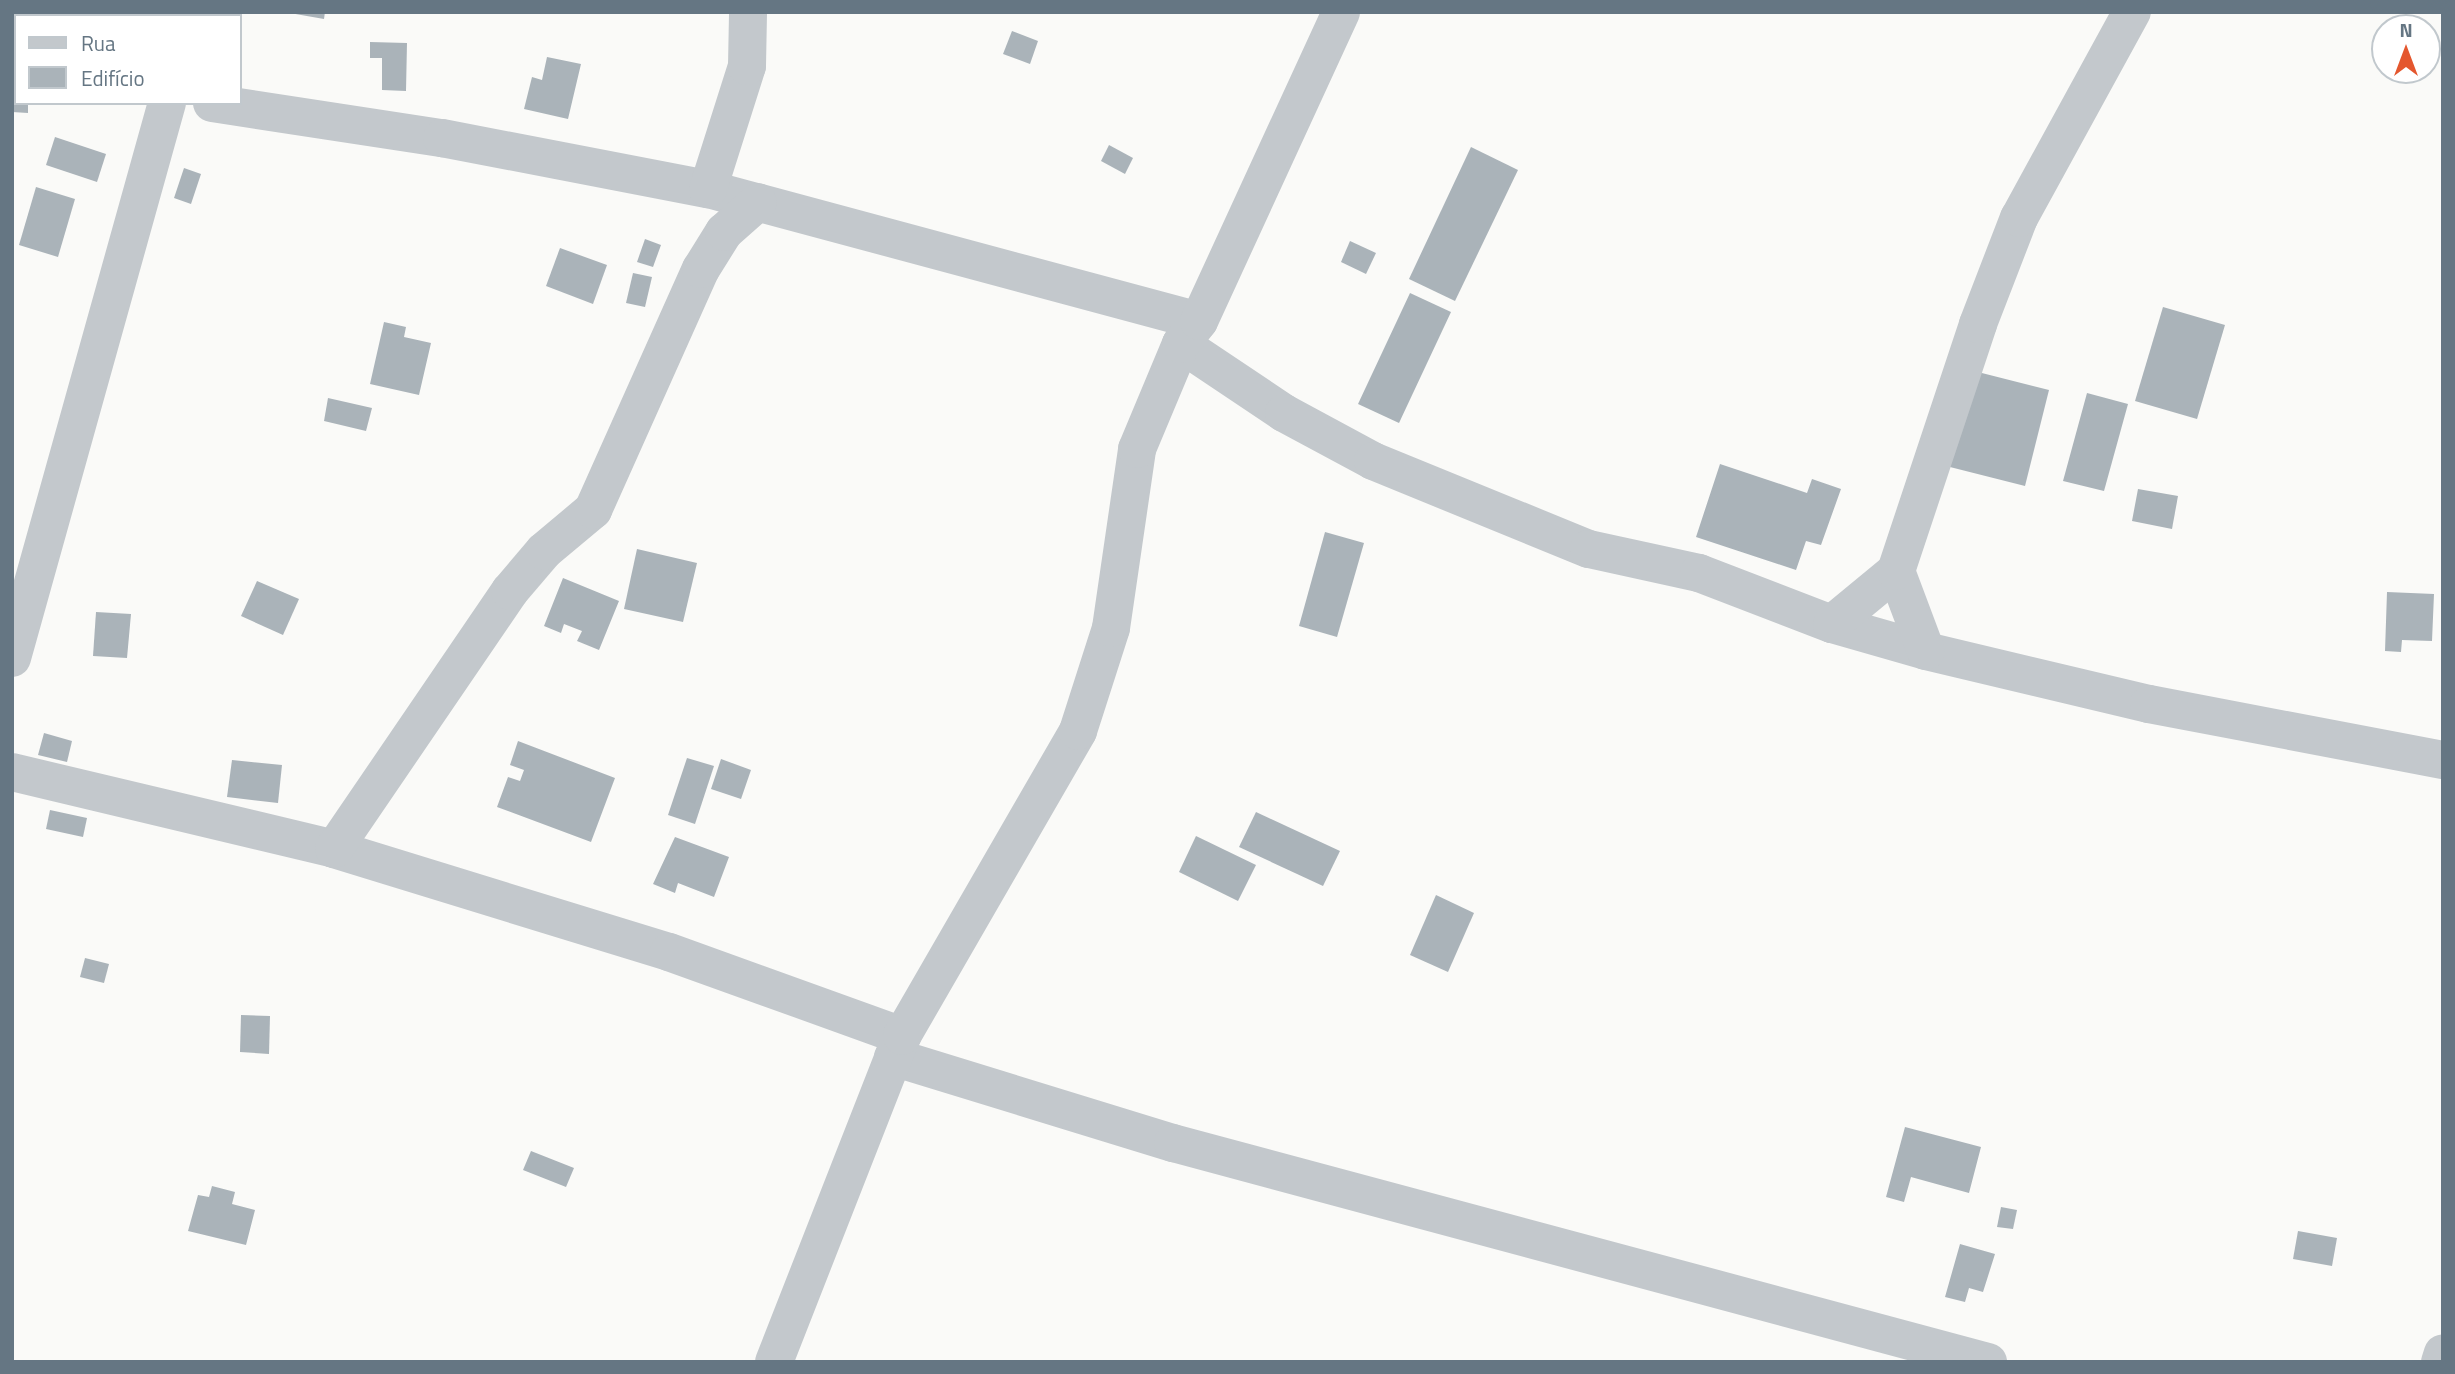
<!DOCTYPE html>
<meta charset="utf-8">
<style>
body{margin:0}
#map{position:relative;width:2455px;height:1374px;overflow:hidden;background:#fafaf8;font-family:"Titillium Web",sans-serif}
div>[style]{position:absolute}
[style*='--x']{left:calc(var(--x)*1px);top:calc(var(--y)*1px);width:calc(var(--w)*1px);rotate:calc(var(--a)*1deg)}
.building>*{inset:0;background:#aab3b9}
.minor>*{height:38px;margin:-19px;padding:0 19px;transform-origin:19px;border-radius:19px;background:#c3c8cc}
span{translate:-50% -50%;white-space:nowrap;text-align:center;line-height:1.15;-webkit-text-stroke:7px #fff;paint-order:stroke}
.frame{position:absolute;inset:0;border:14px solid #657683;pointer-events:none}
.legend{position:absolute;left:14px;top:14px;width:228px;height:91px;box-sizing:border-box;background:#fff;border:2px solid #c1c8cd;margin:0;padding:9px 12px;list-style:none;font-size:21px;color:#657683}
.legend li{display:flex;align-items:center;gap:14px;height:35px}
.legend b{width:35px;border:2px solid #c1c8cd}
.north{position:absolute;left:2371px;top:14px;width:70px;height:70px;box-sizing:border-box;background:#fff;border:2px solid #c1c8cd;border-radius:50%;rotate:0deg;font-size:19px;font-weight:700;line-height:28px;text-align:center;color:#657683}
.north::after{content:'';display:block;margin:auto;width:24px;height:32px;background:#e4572e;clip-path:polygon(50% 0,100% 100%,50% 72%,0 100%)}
</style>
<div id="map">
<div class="building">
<i style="clip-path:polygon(284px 12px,325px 12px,324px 19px)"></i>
<i style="clip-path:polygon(1012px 31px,1038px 41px,1030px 64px,1003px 54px)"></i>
<i style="clip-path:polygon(370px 42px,407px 43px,406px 91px,382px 90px,382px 58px,370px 58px)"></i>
<i style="clip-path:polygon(547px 57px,581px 64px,568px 119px,524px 109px,532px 77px,542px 80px)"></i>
<i style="clip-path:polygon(12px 93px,16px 103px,28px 103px,28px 113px,12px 112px)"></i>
<i style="clip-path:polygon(55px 137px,106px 154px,97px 182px,46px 165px)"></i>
<i style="clip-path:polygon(1109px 145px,1133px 158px,1125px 174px,1101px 161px)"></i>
<i style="clip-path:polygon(1471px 147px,1518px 170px,1455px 301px,1409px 279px)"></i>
<i style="clip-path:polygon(184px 168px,201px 174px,191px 204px,174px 198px)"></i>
<i style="clip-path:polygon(36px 187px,75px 199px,58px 257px,19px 245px)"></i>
<i style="clip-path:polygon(645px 239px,661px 245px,653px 267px,637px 262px)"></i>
<i style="clip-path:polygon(1350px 241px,1376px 253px,1366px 274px,1341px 262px)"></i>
<i style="clip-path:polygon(560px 248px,607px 265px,593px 304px,546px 286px)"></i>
<i style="clip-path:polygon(633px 273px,652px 277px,645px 307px,626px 303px)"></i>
<i style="clip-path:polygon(1410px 293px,1451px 312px,1399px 423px,1358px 404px)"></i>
<i style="clip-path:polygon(2163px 307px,2225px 325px,2197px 419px,2135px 401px)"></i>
<i style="clip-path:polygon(384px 322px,406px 327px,404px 337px,431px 343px,419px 395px,370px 384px)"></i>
<i style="clip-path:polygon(1970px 370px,2049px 390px,2025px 486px,1946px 466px)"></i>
<i style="clip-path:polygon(2087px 393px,2128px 404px,2104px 491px,2063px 481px)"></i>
<i style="clip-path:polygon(328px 398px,372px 408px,366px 431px,324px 421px)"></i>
<i style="clip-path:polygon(1720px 464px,1807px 493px,1812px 479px,1841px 489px,1821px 545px,1806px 541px,1796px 570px,1696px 537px)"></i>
<i style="clip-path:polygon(2138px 489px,2178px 496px,2172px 529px,2132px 521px)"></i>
<i style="clip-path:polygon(1325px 532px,1364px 543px,1337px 637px,1299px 626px)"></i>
<i style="clip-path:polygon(637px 549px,697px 563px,683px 622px,624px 609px)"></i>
<i style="clip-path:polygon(563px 578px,619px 601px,599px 650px,577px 641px,582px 631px,564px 624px,561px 633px,544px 626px)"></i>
<i style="clip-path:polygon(257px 581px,299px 599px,283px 635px,241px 616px)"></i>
<i style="clip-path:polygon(2387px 592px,2434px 594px,2432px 641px,2402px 640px,2401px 652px,2385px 651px)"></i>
<i style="clip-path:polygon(96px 612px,131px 614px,127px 658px,93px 656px)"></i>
<i style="clip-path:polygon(44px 733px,72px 741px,67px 762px,38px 755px)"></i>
<i style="clip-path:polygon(518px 741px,615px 778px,591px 842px,497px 807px,508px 777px,520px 781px,524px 770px,510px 765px)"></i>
<i style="clip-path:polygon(687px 758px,714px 766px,695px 824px,668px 815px)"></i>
<i style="clip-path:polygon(721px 759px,751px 770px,741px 799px,711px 789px)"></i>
<i style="clip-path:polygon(232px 760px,282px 765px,278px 803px,227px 797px)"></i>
<i style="clip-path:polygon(50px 810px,87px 818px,83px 837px,46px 829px)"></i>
<i style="clip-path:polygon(1256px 812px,1340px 851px,1323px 886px,1239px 847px)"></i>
<i style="clip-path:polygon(1196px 836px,1256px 865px,1238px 901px,1179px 872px)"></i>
<i style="clip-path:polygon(675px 837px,729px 857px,714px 897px,678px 883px,675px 893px,653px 884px)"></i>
<i style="clip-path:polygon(1436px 895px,1474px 913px,1448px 972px,1410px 955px)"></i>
<i style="clip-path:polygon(85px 958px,109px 964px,104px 983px,80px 977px)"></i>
<i style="clip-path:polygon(241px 1015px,270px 1016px,269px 1054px,240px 1052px)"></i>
<i style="clip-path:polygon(1905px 1127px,1981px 1147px,1969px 1193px,1911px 1177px,1904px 1202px,1886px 1197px)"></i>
<i style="clip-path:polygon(531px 1151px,574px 1168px,566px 1187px,523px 1170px)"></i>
<i style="clip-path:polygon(212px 1186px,235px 1192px,232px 1204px,255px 1210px,246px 1245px,188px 1231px,198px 1195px,209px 1197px)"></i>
<i style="clip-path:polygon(2001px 1207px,2017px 1210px,2013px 1229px,1997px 1227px)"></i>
<i style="clip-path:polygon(2298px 1231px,2337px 1238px,2332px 1266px,2293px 1259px)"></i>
<i style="clip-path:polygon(1960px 1244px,1995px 1254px,1983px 1292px,1969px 1288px,1965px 1302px,1945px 1297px)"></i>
</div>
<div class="minor">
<i style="--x:183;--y:16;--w:4;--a:-76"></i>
<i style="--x:12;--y:46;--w:4;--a:14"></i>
<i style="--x:212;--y:103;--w:233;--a:8.7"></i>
<i style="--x:442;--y:138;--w:271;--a:10.9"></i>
<i style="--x:708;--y:189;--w:508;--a:15.05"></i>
<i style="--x:708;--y:189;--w:129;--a:-72.4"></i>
<i style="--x:747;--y:66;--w:54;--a:-88.9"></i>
<i style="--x:1181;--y:344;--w:124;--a:33.8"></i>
<i style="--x:1284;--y:413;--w:101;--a:28.3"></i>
<i style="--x:1373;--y:461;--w:233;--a:22.2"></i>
<i style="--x:1589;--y:549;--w:113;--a:12.3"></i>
<i style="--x:1699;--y:573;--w:142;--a:21"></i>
<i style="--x:1832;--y:624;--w:98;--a:16"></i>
<i style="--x:1926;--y:651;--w:229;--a:13.4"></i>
<i style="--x:2149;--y:704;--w:299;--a:10.8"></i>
<i style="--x:1896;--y:571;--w:85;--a:69.4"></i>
<i style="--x:1832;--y:624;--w:83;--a:-39.6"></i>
<i style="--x:1896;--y:571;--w:260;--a:-71.6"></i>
<i style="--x:1978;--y:324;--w:114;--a:-68.9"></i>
<i style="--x:2019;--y:218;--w:235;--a:-61.3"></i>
<i style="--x:12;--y:658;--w:576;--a:-74.4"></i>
<i style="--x:12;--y:772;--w:331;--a:13.4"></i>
<i style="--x:334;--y:849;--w:350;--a:17.1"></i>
<i style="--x:669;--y:952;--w:248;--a:19.8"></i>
<i style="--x:334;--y:849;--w:312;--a:-55.7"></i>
<i style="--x:510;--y:591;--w:52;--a:-49.6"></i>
<i style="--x:544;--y:551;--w:64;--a:-39.9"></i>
<i style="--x:593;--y:510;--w:264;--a:-65.9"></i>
<i style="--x:701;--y:269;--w:44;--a:-58.1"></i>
<i style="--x:724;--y:232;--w:45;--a:-41.4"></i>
<i style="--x:893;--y:1057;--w:293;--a:17.1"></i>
<i style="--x:1173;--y:1143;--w:844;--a:15.04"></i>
<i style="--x:774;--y:1362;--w:350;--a:-68.6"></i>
<i style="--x:902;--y:1036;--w:352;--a:-60"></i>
<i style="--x:1078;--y:731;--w:108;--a:-72.2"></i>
<i style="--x:1111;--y:628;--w:181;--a:-81.7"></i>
<i style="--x:1137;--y:449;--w:114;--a:-67.3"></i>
<i style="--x:1181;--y:344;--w:29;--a:-52"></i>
<i style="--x:1199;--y:321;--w:340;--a:-65.3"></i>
<i style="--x:2440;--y:1362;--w:9;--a:-72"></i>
</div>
<div class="frame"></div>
<ul class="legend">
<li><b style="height:9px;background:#c3c8cc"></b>Rua</li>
<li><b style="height:19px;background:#aab3b9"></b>Edifício</li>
</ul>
<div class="north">N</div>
</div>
